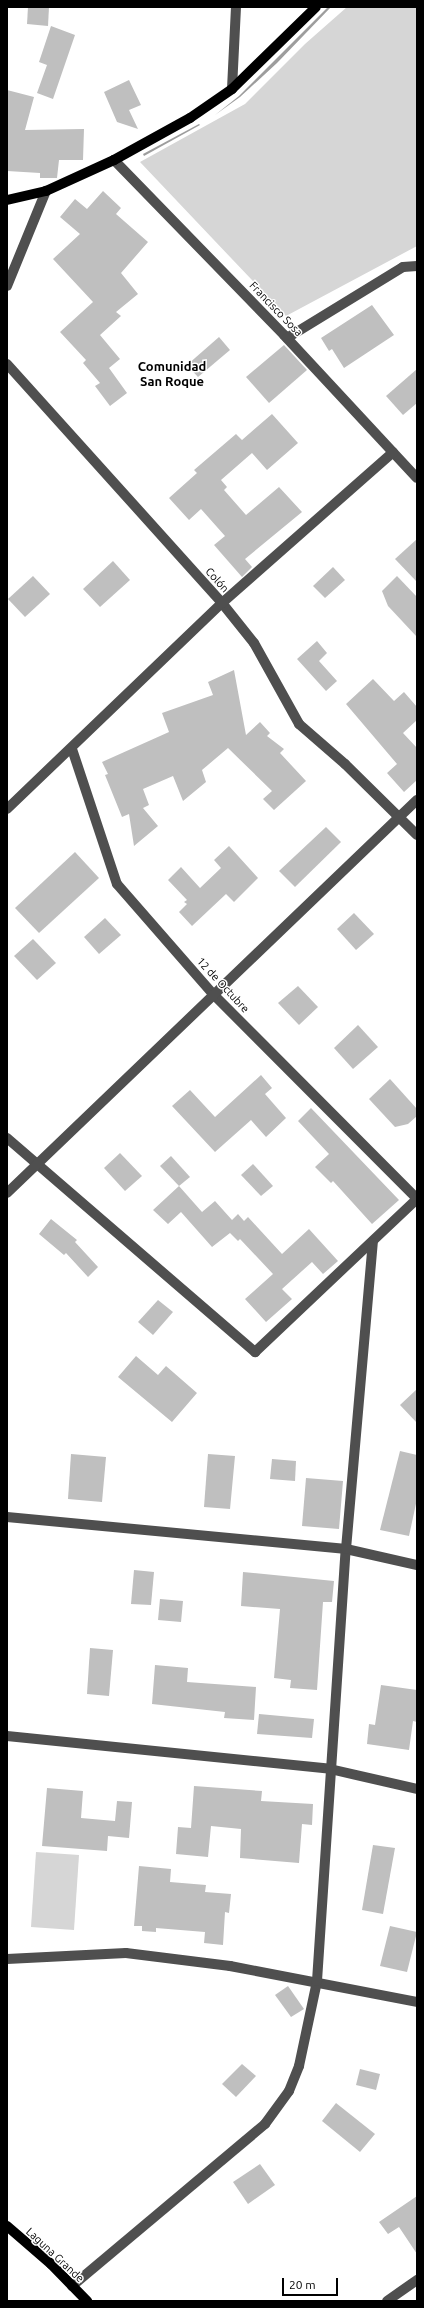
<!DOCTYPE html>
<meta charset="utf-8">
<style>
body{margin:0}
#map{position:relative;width:424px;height:2308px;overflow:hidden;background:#fff;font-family:Ubuntu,sans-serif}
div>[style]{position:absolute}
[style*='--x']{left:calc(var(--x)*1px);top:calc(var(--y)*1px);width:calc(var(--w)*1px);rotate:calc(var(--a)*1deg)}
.green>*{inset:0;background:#d6d6d6}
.water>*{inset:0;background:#9d9d9d}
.building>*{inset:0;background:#bfbfbf}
.minor>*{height:10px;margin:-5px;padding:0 5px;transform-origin:5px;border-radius:5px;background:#4f4f4f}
.major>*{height:10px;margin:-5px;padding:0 5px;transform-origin:5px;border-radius:5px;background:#000}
span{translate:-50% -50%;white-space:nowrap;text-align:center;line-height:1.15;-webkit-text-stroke:3px #fff;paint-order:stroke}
.street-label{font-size:11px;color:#000}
.quarter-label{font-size:13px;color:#000;font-weight:700}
.frame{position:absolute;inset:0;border:8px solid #000;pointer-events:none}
.scale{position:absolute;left:282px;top:2278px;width:56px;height:18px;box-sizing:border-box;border:2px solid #000;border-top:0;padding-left:5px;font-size:12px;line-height:14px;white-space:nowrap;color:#000;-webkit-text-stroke:3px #fff;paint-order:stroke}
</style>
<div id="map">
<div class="green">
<i style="clip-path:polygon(347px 7px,417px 7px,417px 246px,286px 316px,140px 162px,245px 104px,305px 44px)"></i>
<i style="clip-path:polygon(36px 1852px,79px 1855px,74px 1930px,31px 1927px)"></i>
</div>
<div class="water">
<i style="clip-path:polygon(328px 7px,331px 7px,277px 63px,240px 97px,215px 115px,239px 96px)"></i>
<i style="clip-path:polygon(199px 124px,200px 125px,144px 156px,143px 154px)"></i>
</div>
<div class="building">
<i style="clip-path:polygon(28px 7px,49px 7px,48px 26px,27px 24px)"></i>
<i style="clip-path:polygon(51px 26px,75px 35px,53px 99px,37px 93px,47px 65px,39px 62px)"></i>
<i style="clip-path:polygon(129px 80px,141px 105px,129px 110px,138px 129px,117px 122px,104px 92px)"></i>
<i style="clip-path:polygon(7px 90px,34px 97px,25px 130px,84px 129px,83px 160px,59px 160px,57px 178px,40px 178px,40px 173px,7px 171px)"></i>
<i style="clip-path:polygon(103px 191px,121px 208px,116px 214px,148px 242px,121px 273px,138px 294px,116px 312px,121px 316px,100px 335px,120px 359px,109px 368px,127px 393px,110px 406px,95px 386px,100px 383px,83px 363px,86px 360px,60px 332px,93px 302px,53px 259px,80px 234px,60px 217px,75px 199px,87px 209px)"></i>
<i style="clip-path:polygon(372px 305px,394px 335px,344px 368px,332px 349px,329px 351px,321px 338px)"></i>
<i style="clip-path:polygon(219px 337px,230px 350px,198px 377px,187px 365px)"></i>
<i style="clip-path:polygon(284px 345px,307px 370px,269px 403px,246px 377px)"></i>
<i style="clip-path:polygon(417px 369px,417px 403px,403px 415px,386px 396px)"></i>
<i style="clip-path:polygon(272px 414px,298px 443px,267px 470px,252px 453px,221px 480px,227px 487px,224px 490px,246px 515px,279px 487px,302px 512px,245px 559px,252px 567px,242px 577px,214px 545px,225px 536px,201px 509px,189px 520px,169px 498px,197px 473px,194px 470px,236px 434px,242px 440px)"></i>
<i style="clip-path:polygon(417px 539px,417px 582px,395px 559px)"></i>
<i style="clip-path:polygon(113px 561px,130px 580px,100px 607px,83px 589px)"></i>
<i style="clip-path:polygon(333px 567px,345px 580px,325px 598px,313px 586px)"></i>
<i style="clip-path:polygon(33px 576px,50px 594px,25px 617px,8px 599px)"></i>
<i style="clip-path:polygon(397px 576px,417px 597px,417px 637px,388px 606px,382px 591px)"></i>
<i style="clip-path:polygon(317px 641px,327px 653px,319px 661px,337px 681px,326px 691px,297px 659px)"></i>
<i style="clip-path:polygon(234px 670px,246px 735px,260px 722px,270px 733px,267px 736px,284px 749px,280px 753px,306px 781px,274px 810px,263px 799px,272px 791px,228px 748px,202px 770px,206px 782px,183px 801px,173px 776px,143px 789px,149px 805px,143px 808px,158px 826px,134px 846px,129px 814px,122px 817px,105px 775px,108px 774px,102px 762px,169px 732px,162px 713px,213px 695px,208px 682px)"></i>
<i style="clip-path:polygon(373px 679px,394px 701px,404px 692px,417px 707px,417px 720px,403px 733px,417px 748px,417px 780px,404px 792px,387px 773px,397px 764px,346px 704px)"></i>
<i style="clip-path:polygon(326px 827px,341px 842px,295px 887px,279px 871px)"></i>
<i style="clip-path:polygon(229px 846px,258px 878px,234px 902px,226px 894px,192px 926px,179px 912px,187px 904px,184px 902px,187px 900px,168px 880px,181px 867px,200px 888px,221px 868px,214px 860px)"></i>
<i style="clip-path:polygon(75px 852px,99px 878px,39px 933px,15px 908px)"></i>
<i style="clip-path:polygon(354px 913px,374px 934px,356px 950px,337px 929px)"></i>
<i style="clip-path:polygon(105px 918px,121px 935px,99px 954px,84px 937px)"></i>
<i style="clip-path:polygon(33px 939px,56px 963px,37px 980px,14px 956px)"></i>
<i style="clip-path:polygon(298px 986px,318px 1007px,299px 1025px,278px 1003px)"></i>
<i style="clip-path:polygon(358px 1025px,378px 1047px,353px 1069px,334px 1048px)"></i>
<i style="clip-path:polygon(261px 1075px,272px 1088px,265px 1094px,286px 1118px,266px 1137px,251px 1120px,215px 1152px,172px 1106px,190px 1090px,215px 1117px)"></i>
<i style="clip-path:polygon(390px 1079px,417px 1109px,417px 1116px,408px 1124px,395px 1127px,369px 1099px)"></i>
<i style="clip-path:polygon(311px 1108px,399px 1200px,372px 1224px,333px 1181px,331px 1183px,315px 1167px,329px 1154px,298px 1121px)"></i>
<i style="clip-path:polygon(120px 1153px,142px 1176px,125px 1191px,104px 1168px)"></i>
<i style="clip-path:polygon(171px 1156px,190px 1177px,179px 1186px,160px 1166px)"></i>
<i style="clip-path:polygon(253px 1164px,273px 1186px,261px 1196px,241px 1175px)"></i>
<i style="clip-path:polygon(179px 1186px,202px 1212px,215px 1201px,232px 1220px,238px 1214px,244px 1221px,248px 1217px,282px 1254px,309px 1229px,338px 1261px,323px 1274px,312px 1262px,282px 1289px,292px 1299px,266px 1322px,245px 1299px,273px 1274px,240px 1239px,238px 1241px,230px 1233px,212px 1247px,181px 1212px,168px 1224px,153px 1210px)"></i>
<i style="clip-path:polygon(51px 1219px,77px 1240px,75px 1242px,98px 1267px,88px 1277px,66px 1253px,64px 1255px,39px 1234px)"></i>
<i style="clip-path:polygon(158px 1300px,173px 1312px,153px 1335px,138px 1322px)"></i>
<i style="clip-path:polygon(136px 1356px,158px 1375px,166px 1366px,197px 1393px,172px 1422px,118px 1377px)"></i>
<i style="clip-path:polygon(417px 1389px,417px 1423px,400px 1405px)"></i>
<i style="clip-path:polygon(400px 1451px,417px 1455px,417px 1499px,409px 1536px,380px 1530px)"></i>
<i style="clip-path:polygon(71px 1454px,106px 1457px,102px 1502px,68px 1499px)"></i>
<i style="clip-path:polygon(208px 1454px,235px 1456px,230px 1509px,204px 1507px)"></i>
<i style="clip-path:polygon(272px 1459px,296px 1461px,295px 1481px,270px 1479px)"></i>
<i style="clip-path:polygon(306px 1478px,343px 1481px,339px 1529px,302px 1526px)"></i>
<i style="clip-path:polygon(134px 1570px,154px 1572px,151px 1605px,131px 1604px)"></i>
<i style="clip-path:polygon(243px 1572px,334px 1581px,332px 1602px,323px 1602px,317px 1690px,290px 1688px,291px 1680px,274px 1678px,280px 1609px,241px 1606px)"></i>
<i style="clip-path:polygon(160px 1599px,183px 1601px,181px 1622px,158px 1620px)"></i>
<i style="clip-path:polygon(90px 1648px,113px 1650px,109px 1696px,87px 1694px)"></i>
<i style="clip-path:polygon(155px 1665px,188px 1668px,187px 1682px,256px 1687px,254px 1720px,224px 1718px,225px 1712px,152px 1704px)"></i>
<i style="clip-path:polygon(381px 1685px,417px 1690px,417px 1722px,413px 1721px,409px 1750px,367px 1744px,369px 1724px,375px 1725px)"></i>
<i style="clip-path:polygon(259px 1714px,314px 1719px,312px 1738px,257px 1734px)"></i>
<i style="clip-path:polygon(194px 1786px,262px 1791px,261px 1801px,313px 1804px,312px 1825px,302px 1824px,299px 1863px,240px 1858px,241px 1829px,211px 1826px,208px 1857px,176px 1854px,178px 1827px,191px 1828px)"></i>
<i style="clip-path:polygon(47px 1788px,83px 1791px,81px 1818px,115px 1821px,117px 1801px,132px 1802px,129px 1838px,108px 1836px,107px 1851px,42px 1846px)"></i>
<i style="clip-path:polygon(373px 1845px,395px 1848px,383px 1914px,362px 1910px)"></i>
<i style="clip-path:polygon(139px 1866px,171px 1869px,170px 1882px,206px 1885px,205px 1892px,231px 1894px,229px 1913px,225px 1912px,223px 1945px,204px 1943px,205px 1932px,156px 1928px,156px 1932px,142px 1931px,142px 1926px,134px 1926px)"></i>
<i style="clip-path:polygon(390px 1926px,417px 1932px,407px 1972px,380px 1966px)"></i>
<i style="clip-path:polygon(288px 1986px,304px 2009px,291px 2017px,275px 1995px)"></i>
<i style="clip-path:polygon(242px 2064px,256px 2076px,236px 2097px,222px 2084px)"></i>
<i style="clip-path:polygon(360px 2069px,380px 2074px,376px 2090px,356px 2085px)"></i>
<i style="clip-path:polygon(336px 2103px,375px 2134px,360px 2152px,322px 2121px)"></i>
<i style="clip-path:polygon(260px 2164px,275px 2185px,248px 2204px,233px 2182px)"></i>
<i style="clip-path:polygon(417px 2196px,417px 2254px,399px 2227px,388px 2234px,379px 2222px)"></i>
</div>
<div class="minor">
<i style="--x:232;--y:89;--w:82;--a:-87.2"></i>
<i style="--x:114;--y:160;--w:244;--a:45.8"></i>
<i style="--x:284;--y:335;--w:195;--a:47.1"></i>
<i style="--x:7;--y:286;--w:103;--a:-67.7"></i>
<i style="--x:287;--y:338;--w:136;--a:-31.5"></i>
<i style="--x:403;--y:267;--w:14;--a:-4"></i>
<i style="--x:7;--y:364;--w:321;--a:48"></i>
<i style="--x:222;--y:603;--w:51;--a:51.3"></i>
<i style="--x:254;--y:643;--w:93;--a:60.9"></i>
<i style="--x:299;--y:724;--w:61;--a:41"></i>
<i style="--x:345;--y:764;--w:101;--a:44.6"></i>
<i style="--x:72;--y:749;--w:142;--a:71.6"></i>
<i style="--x:117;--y:884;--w:147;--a:48.9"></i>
<i style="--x:214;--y:995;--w:288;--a:45.1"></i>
<i style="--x:7;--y:809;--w:298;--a:-43.8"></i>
<i style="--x:222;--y:603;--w:228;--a:-41.4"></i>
<i style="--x:7;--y:1138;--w:328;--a:40.8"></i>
<i style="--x:255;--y:1352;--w:223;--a:-43.4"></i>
<i style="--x:7;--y:1193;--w:568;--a:-43.79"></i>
<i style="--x:7;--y:1517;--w:341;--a:5.4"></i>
<i style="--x:346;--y:1549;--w:73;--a:12.7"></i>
<i style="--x:7;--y:1736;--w:325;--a:5.8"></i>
<i style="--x:330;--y:1769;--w:89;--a:12.9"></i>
<i style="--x:7;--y:1959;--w:119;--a:-2.9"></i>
<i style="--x:126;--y:1953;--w:105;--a:7.1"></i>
<i style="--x:230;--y:1966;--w:190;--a:10.9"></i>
<i style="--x:72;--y:2286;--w:252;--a:-40"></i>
<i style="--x:265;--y:2124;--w:41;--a:-54"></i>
<i style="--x:289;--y:2091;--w:27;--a:-68"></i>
<i style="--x:299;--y:2066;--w:87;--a:-78"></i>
<i style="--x:317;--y:1981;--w:433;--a:-86.2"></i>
<i style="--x:346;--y:1549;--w:307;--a:-85"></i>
<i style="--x:387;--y:2301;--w:37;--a:-35"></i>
</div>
<div class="major">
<i style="--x:7;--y:200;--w:40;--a:-13"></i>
<i style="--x:46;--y:191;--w:75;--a:-24.5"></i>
<i style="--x:114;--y:160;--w:87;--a:-28.9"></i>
<i style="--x:190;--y:118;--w:51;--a:-34.6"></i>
<i style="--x:232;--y:89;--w:117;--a:-44.3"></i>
<i style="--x:7;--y:2226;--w:58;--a:40.8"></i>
<i style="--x:51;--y:2264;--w:52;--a:45.8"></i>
</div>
<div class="street-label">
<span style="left:276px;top:309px;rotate:46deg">Francisco Sosa</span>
<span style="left:217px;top:580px;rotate:48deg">Colón</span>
<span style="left:223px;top:985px;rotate:47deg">12 de Octubre</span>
<span style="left:55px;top:2255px;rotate:43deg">Laguna Grande</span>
</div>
<div class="quarter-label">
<span style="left:172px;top:374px">Comunidad<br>San Roque</span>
</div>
<div class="frame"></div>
<div class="scale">20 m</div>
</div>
